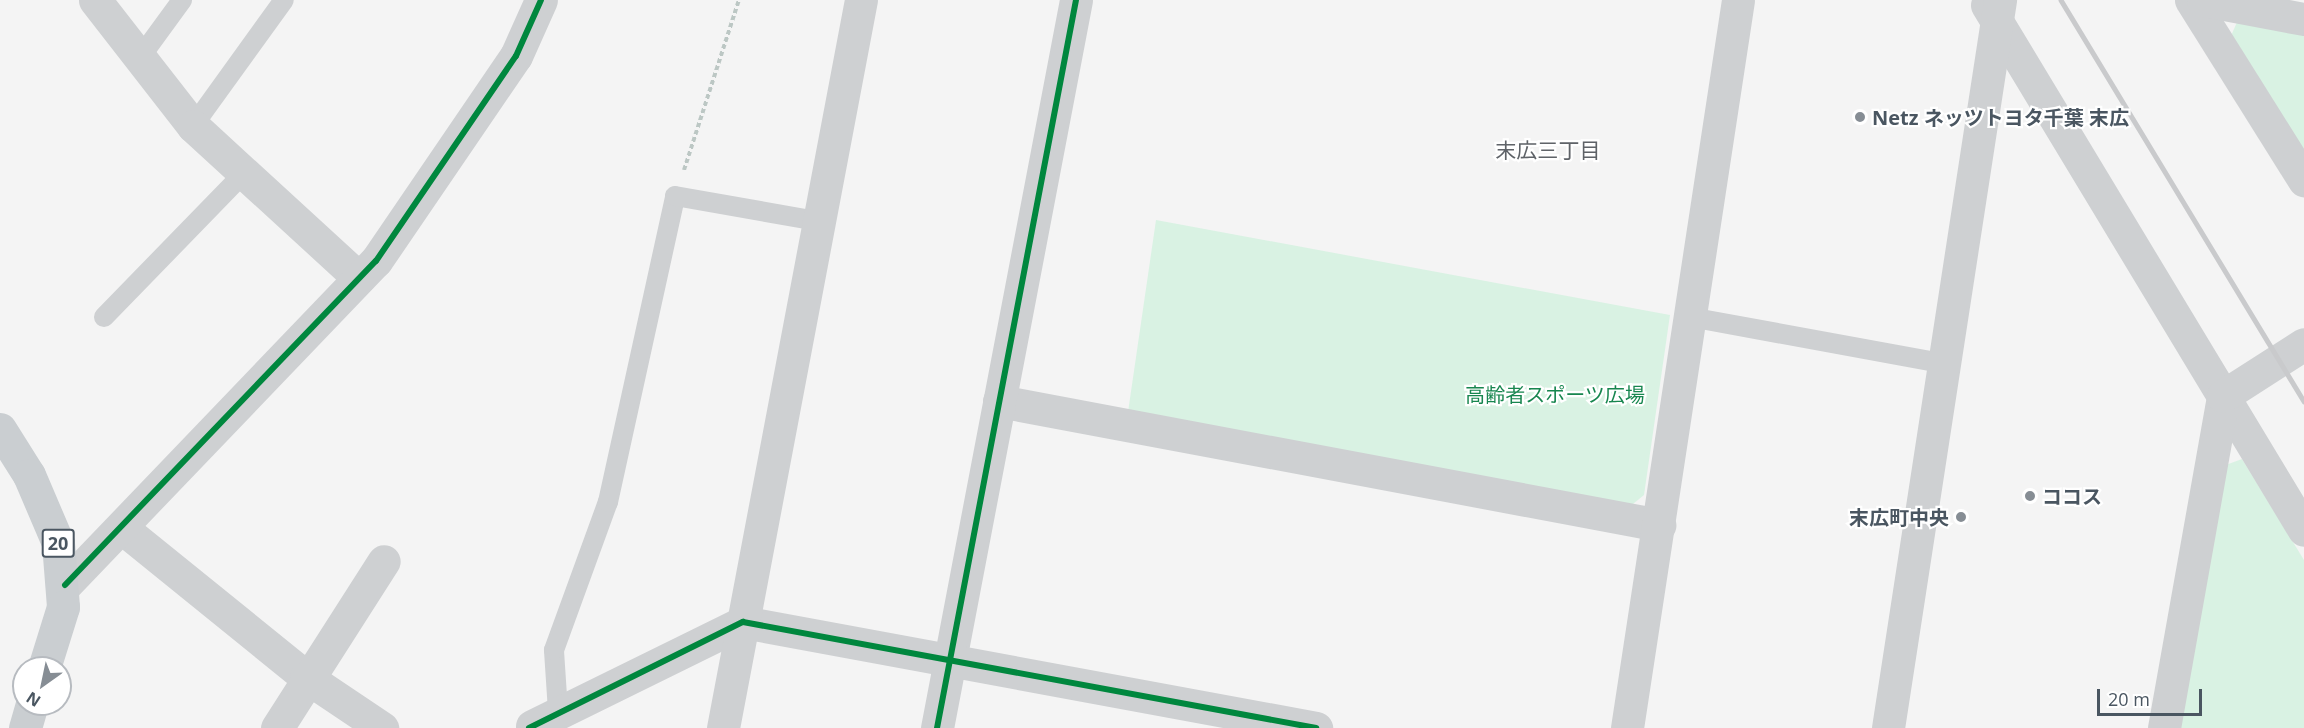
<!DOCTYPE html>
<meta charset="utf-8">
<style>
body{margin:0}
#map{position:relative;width:2304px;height:728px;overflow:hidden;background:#f4f4f4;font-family:"Open Sans","Noto Sans JP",sans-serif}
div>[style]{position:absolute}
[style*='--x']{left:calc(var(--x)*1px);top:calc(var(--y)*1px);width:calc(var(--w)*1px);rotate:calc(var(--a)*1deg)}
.green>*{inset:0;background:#d9f2e3}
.path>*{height:4px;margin-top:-2px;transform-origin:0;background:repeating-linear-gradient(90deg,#bcc7c4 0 4.5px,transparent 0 7.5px)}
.service>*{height:20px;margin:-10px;padding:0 10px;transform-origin:10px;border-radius:10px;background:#ced0d2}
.minor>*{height:33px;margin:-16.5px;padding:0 16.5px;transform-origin:16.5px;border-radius:16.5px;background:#ced0d2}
.tertiary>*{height:33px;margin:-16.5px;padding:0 16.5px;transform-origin:16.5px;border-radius:16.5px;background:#ced0d2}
.primary>*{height:33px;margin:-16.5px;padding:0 16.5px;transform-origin:16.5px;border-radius:16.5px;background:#caced1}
.rail>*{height:4.5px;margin:-2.25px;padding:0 2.25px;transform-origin:2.25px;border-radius:2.25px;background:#c9cacc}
.cycleway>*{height:6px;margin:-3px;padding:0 3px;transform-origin:3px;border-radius:3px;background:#00873e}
.dots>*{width:16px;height:16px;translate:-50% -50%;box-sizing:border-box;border:3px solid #fff;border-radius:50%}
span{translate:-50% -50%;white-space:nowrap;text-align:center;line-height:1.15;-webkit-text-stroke:4.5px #fff;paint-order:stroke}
.shield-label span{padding:2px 4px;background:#fff;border:2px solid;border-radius:4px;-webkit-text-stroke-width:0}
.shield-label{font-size:18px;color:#4a5661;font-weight:700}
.poi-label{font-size:20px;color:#4a5661;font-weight:700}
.left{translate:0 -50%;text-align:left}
.right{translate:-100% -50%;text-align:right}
.park-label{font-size:20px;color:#17864f}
.neighbourhood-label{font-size:21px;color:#5f6368}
.north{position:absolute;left:12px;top:656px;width:60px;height:60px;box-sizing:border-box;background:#fff;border:2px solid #b7bbc0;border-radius:50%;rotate:213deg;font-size:16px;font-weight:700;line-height:24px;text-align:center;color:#4a5661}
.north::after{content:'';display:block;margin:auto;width:21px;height:27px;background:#868d94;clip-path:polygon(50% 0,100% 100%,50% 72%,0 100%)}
.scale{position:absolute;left:2097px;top:689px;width:105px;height:27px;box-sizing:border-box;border:3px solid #4a5661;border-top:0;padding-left:8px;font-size:18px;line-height:21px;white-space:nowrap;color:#4a5661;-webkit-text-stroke:4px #fff;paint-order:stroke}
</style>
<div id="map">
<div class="green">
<i style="clip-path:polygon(2238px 20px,2304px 32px,2304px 158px,2230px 38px)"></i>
<i style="clip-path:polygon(1156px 220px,1670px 315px,1644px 495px,1628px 508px,1128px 412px)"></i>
<i style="clip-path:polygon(2242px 459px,2304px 560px,2304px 728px,2178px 728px,2223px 466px)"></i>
</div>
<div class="path">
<i style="--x:684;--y:170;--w:179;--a:-72.1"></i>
</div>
<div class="service">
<i style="--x:139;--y:59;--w:73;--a:-53.9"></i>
<i style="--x:193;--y:126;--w:155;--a:-54.2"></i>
<i style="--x:104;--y:317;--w:201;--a:-45.8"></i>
<i style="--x:1690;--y:317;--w:260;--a:10.4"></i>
<i style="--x:558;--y:711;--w:61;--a:-93.8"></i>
<i style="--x:554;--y:650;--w:158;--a:-70"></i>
<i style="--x:608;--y:502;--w:313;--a:-77.6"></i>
<i style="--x:675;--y:196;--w:144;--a:10"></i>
</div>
<div class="minor">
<i style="--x:95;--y:0;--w:160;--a:52.1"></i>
<i style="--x:193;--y:126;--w:225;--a:42.5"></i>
<i style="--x:2191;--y:0;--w:213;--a:57.9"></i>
<i style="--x:2203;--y:0;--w:103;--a:10.7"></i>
<i style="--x:1987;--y:5;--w:613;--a:58.88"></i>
<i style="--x:999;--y:401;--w:672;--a:10.64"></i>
<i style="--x:122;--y:528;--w:237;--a:39"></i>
<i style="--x:306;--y:677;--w:92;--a:33.9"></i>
<i style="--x:65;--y:585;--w:449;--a:-46.2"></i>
<i style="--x:376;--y:261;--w:248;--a:-55.7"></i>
<i style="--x:516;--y:56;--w:61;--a:-65.9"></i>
<i style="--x:277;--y:728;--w:198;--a:-57.4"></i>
<i style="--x:937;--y:728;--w:741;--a:-79.19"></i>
<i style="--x:1627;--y:728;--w:736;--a:-81.33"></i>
<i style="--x:2164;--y:728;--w:337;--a:-79.9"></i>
<i style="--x:2223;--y:396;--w:96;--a:-32.7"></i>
</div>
<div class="tertiary">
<i style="--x:532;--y:726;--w:235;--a:-26.2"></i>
<i style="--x:743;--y:622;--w:583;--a:10.48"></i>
<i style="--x:723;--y:728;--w:741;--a:-79.27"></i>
<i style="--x:1888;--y:728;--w:737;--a:-81.25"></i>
</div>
<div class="primary">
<i style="--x:0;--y:429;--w:54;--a:57.8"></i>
<i style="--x:29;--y:475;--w:74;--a:66.9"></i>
<i style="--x:58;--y:543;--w:64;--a:85.5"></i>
<i style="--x:63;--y:607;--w:64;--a:107.3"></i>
<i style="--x:25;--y:728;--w:25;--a:-74"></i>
</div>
<div class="rail">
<i style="--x:2061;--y:0;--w:469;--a:58.8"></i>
</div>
<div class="cycleway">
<i style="--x:65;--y:585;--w:449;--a:-46.2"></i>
<i style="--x:376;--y:261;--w:248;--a:-55.7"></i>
<i style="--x:516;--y:56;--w:61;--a:-65.9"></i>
<i style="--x:529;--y:728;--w:239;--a:-26.4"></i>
<i style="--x:743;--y:622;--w:583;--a:10.48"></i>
<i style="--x:937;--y:728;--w:741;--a:-79.19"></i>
</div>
<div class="dots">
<i style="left:1860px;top:117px;background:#868d94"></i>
<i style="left:2030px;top:496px;background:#868d94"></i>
<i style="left:1961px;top:517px;background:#868d94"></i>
</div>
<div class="shield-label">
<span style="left:58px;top:543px">20</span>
</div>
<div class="poi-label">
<span class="left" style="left:1872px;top:117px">Netz ネッツトヨタ千葉 末広</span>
<span class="left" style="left:2042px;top:496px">ココス</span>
<span class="right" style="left:1949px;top:517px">末広町中央</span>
</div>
<div class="park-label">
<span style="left:1555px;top:394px">高齢者スポーツ広場</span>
</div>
<div class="neighbourhood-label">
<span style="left:1548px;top:150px">末広三丁目</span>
</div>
<div class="north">N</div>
<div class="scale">20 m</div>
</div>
